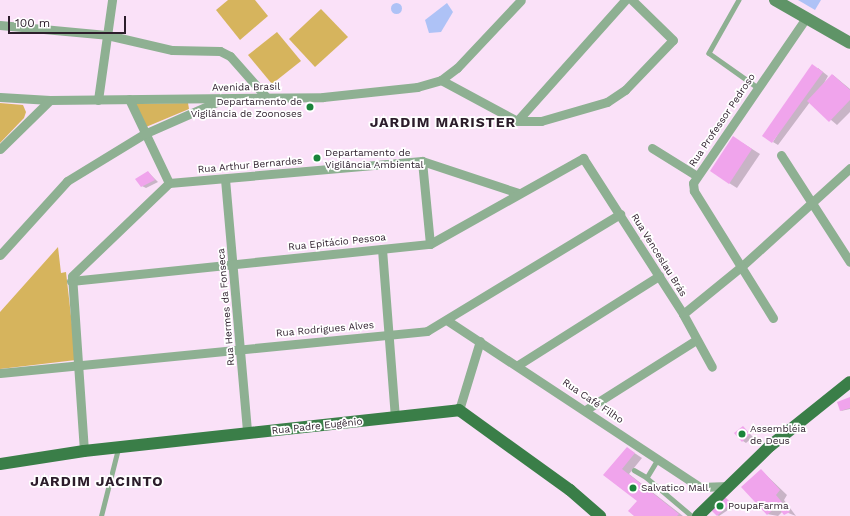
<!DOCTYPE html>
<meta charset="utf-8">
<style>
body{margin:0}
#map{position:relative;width:850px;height:516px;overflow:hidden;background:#fae1f8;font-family:"Work Sans",sans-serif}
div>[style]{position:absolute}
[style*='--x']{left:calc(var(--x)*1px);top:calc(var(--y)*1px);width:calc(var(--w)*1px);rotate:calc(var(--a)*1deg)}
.green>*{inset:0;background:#d6b45d}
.water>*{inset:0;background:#aec2f6}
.round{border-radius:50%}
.shadow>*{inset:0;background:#0003}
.building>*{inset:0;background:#f0a4ec}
.lane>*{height:4.5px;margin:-2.25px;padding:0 2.25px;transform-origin:2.25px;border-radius:2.25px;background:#8eb092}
.street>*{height:9px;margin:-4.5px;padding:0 4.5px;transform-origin:4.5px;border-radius:4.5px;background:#8eb092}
.secondary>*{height:12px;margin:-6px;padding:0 6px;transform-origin:6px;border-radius:6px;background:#5f9467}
.primary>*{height:12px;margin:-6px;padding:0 6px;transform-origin:6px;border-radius:6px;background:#3a7e48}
.dots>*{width:11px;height:11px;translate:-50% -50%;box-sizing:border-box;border:2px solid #fff;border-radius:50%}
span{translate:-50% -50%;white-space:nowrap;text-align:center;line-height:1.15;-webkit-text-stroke:3.5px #fff;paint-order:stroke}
.street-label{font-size:10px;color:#2c1d2b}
.poi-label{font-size:10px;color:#2c1d2b}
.right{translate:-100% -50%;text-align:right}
.left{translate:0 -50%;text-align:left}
.district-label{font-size:14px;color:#2c1d2b;font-weight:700;letter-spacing:1px}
.scale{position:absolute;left:8px;top:16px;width:118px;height:18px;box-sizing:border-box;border:2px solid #2c1d2b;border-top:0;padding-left:5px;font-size:12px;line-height:14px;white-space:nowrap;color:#2c1d2b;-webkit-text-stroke:3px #fff;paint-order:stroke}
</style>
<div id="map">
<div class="green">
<i style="clip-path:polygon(228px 0,255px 0,268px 16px,240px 40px,216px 10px)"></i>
<i style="clip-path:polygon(321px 9px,348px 37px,315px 67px,289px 39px)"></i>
<i style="clip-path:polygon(277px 32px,301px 61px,272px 84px,248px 55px)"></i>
<i style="clip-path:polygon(0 103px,23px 105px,26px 112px,24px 118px,0 143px)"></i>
<i style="clip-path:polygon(188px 103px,189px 109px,146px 127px,134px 104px)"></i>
<i style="clip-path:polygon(58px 247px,61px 273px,66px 272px,76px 360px,0 369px,0 312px)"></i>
</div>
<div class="water">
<i style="clip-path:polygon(798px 0,821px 0,815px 10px)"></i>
<i class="round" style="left:390.5px;top:2.5px;width:11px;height:11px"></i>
<i style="clip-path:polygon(447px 3px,453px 12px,441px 32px,429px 33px,425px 20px)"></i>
</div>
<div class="shadow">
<i style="clip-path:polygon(818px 68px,828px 76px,823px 85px,833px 75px,850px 89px,850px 112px,837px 125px,810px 102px,778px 145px,773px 142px)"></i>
<i style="clip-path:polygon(741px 142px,760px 154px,737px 188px,729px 183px)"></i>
<i style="clip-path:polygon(148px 172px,158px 182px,146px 188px,142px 186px)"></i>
<i style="clip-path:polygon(850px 398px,850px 409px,841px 411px)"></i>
<i style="clip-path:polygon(743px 427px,753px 437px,746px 443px,743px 441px)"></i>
<i style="clip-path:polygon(627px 448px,642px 458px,629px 474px,683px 516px,635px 516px,638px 501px,604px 475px)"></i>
<i style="clip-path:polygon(761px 470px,787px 495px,784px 500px,796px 516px,783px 511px,778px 516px,767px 514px)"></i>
<i style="clip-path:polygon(723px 496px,734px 506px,719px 516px,717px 515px)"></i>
</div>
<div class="building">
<i style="clip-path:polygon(812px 64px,823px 72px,772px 143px,762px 136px)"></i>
<i style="clip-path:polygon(832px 74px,850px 90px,850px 100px,829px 122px,807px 101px)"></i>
<i style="clip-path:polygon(733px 136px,752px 149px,729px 184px,710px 171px)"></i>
<i style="clip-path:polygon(148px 171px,155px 180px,141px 187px,135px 179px)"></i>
<i style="clip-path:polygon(850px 397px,850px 408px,840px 411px,837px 402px)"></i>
<i style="clip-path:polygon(743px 426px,750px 434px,742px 442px,734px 433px)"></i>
<i style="clip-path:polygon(627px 447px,635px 453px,622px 469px,679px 514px,677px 516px,634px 516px,628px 511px,637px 501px,603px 475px)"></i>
<i style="clip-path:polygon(761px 469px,780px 490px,776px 495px,790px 512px,784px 515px,777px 506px,767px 515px,741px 487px)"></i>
<i style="clip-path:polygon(723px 495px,731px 503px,717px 516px,710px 509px)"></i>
</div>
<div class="lane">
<i style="--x:739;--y:0;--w:61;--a:119.5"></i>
<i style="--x:709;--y:53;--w:59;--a:35.3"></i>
<i style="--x:659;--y:458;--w:23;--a:121"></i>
<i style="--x:647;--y:478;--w:59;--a:40.2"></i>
<i style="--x:634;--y:470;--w:14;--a:30"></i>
<i style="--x:101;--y:516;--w:69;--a:-75.8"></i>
</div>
<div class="street">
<i style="--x:0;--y:25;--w:107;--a:5.3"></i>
<i style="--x:107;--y:35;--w:67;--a:13"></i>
<i style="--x:172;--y:50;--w:48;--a:1.2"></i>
<i style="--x:220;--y:51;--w:11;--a:27"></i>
<i style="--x:230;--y:56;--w:56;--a:48.6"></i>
<i style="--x:441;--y:80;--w:86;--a:28.3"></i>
<i style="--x:517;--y:121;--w:24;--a:0"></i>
<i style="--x:541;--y:121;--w:69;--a:-16.1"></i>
<i style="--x:607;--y:102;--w:22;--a:-34"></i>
<i style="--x:625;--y:90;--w:69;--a:-46.2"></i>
<i style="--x:673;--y:40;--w:57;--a:-135.7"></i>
<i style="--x:0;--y:97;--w:50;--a:3.4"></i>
<i style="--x:50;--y:100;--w:273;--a:-0.6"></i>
<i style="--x:323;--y:97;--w:95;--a:-6.1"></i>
<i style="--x:417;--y:87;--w:25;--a:-16"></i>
<i style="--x:441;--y:80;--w:20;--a:-37"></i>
<i style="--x:457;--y:68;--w:93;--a:-46.7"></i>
<i style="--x:129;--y:99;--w:93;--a:64.5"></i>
<i style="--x:98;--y:100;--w:101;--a:-82"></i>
<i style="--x:517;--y:121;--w:162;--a:-48.2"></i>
<i style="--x:652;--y:148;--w:53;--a:31.9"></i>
<i style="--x:0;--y:149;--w:70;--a:-44.4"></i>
<i style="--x:781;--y:155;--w:127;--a:57.2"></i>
<i style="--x:422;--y:161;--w:83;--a:84.5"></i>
<i style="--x:225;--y:179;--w:255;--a:85"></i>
<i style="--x:169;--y:183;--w:254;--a:-5"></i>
<i style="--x:422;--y:161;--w:101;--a:18.4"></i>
<i style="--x:382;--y:249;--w:169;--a:85.6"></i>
<i style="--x:0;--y:255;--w:100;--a:-47.8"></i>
<i style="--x:67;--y:181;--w:90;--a:-31.4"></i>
<i style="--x:144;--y:134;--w:84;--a:-23.8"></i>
<i style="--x:71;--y:281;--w:361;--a:-5.9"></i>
<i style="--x:430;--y:244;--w:176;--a:-29.3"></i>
<i style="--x:583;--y:158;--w:185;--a:57.3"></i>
<i style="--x:683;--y:314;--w:60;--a:61.3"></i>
<i style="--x:683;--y:314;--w:76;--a:-39.1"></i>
<i style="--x:742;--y:266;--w:146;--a:-42.2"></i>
<i style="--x:773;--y:318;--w:150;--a:-121.9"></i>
<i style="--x:694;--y:191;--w:8;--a:-97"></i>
<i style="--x:693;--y:183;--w:200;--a:-55.6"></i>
<i style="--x:448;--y:321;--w:302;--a:33.4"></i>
<i style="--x:700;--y:487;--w:28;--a:-2"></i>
<i style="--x:518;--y:365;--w:167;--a:-32.3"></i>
<i style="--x:0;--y:373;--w:429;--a:-5.6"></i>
<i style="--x:427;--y:331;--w:226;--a:-31.2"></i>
<i style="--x:587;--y:409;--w:129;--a:-32.3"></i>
<i style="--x:459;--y:410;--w:72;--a:-73.1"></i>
<i style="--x:84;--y:451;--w:175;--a:-93.9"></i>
<i style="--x:72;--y:276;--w:134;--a:-43.8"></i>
</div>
<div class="secondary">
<i style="--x:775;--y:0;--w:86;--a:29.8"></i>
</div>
<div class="primary">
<i style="--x:0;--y:464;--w:85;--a:-8.8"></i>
<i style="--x:84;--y:451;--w:377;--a:-6.2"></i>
<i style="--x:459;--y:410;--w:137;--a:35.8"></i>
<i style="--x:570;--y:490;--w:40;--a:41"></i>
<i style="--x:698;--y:516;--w:100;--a:-44.2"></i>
<i style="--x:770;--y:446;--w:102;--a:-38.7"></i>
</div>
<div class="dots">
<i style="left:310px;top:107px;background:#19843a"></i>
<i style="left:317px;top:158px;background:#19843a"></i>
<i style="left:742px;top:434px;background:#19843a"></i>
<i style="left:633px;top:488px;background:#19843a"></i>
<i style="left:720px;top:506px;background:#19843a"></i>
</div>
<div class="street-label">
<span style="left:246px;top:87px;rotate:-1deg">Avenida Brasil</span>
<span style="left:722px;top:120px;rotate:-56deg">Rua Professor Pedroso</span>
<span style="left:250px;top:165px;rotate:-5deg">Rua Arthur Bernardes</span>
<span style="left:337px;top:242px;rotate:-6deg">Rua Epitácio Pessoa</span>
<span style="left:659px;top:255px;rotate:58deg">Rua Venceslau Brás</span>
<span style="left:226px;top:307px;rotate:-95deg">Rua Hermes da Fonseca</span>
<span style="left:325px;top:329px;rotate:-5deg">Rua Rodrigues Alves</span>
<span style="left:593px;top:401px;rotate:34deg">Rua Café Filho</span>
<span style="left:317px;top:426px;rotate:-6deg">Rua Padre Eugênio</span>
</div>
<div class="poi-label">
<span class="right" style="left:302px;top:107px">Departamento de<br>Vigilância de Zoonoses</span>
<span class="left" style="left:325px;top:158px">Departamento de<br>Vigilância Ambiental</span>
<span class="left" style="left:750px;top:434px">Assembléia<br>de Deus</span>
<span class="left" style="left:641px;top:488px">Salvatico Mall</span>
<span class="left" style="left:728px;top:506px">PoupaFarma</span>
</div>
<div class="district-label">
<span style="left:443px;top:122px">JARDIM MARISTER</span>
<span style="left:97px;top:481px">JARDIM JACINTO</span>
</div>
<div class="scale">100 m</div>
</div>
